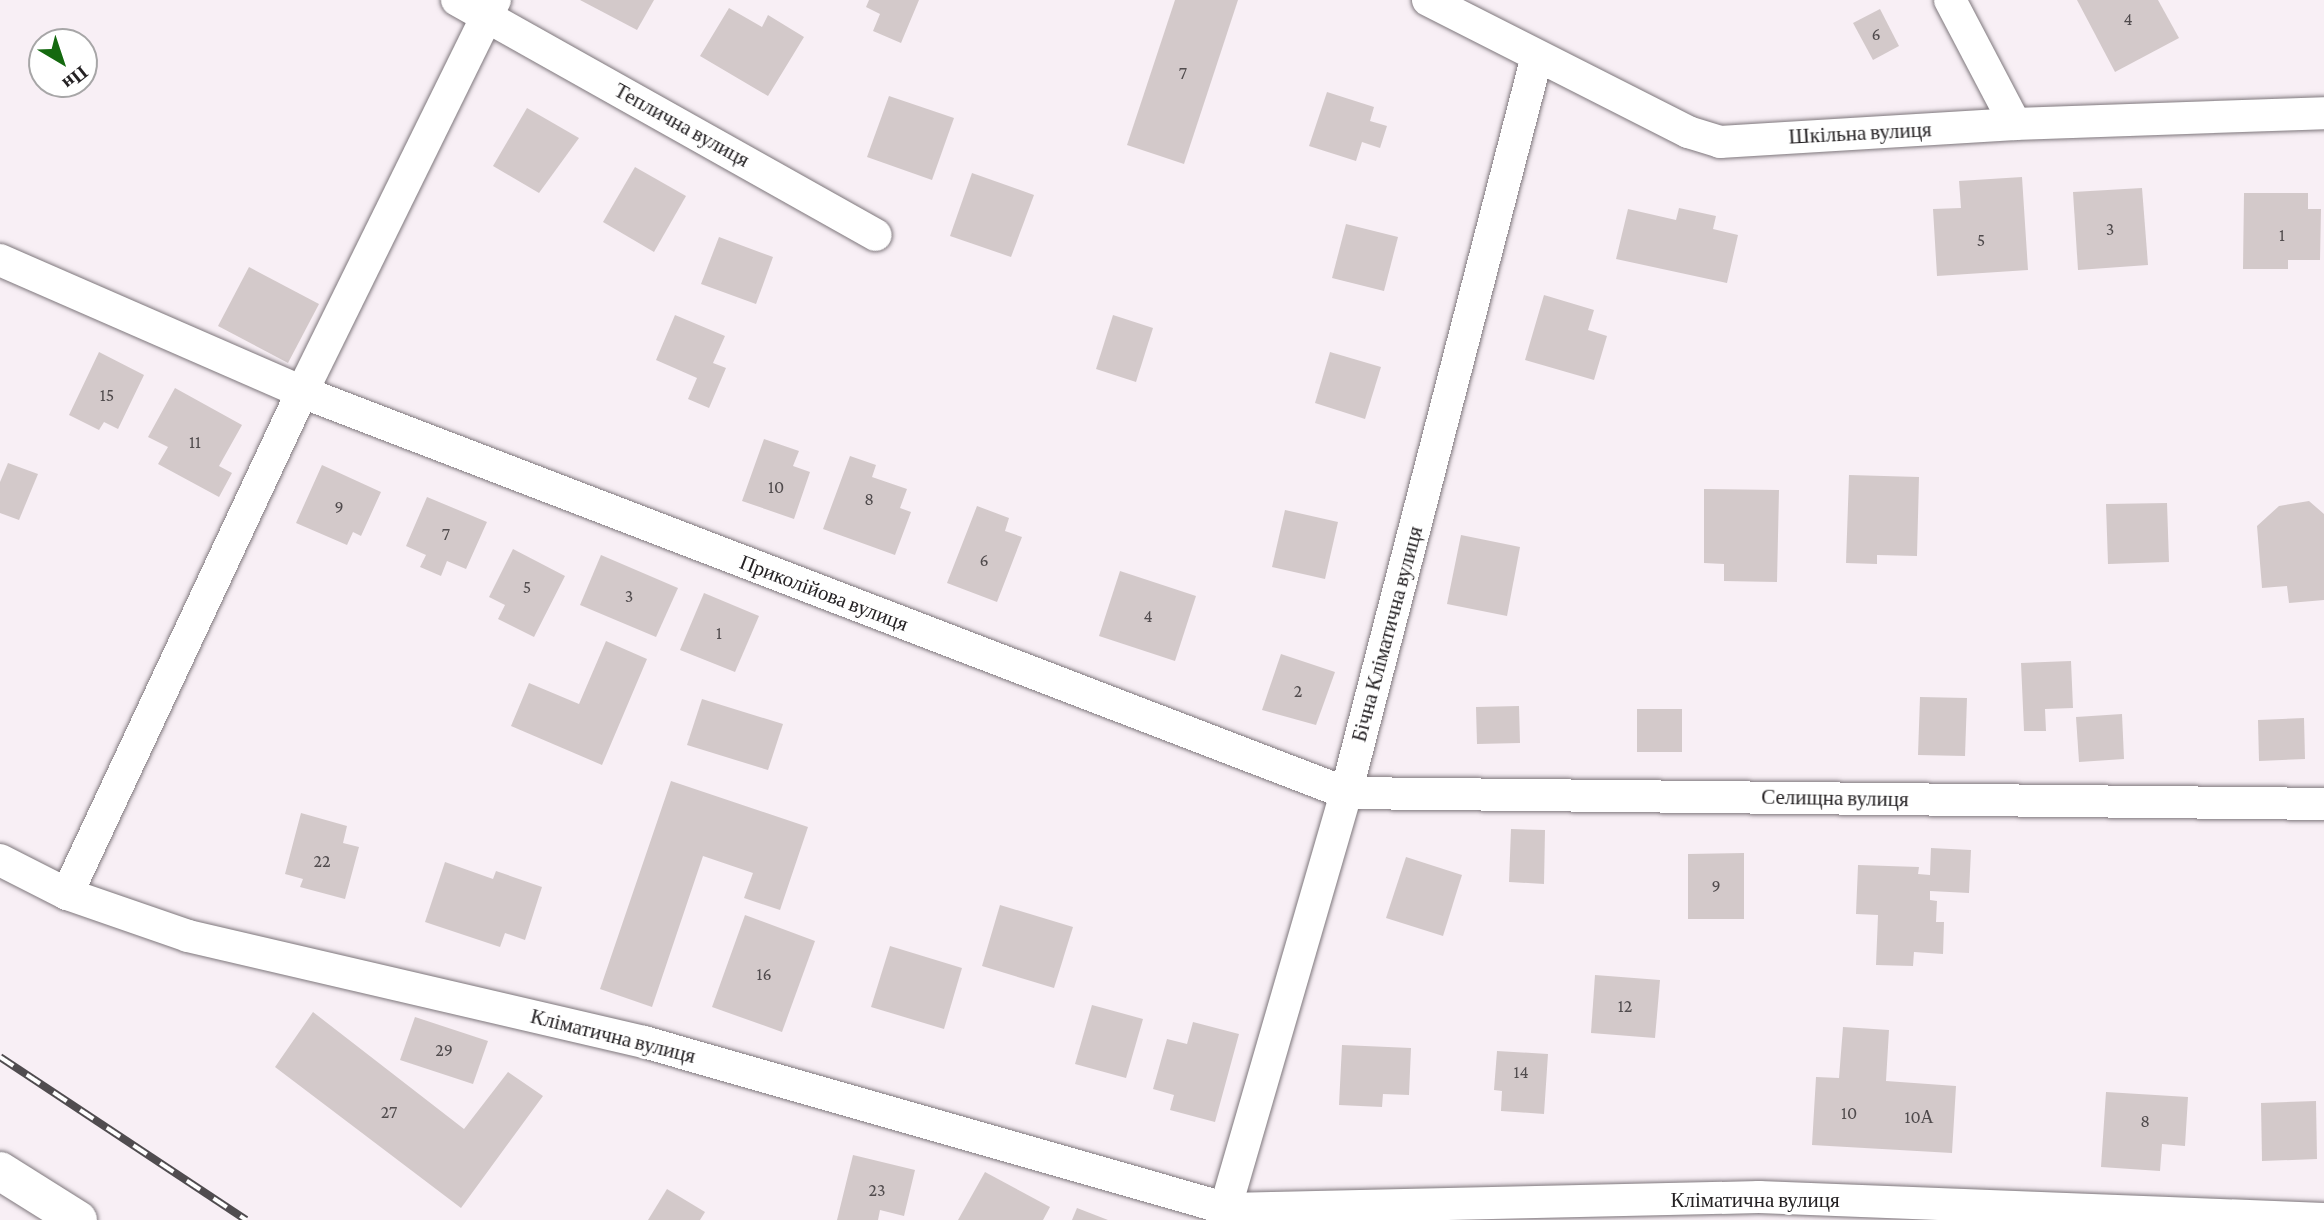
<!DOCTYPE html>
<meta charset="utf-8">
<style>
body{margin:0}
#map{position:relative;width:2324px;height:1220px;overflow:hidden;background:#f8eff5;font-family:"Crimson Pro",serif}
div>[style]{position:absolute}
[style*='--x']{left:calc(var(--x)*1px);top:calc(var(--y)*1px);width:calc(var(--w)*1px);rotate:calc(var(--a)*1deg)}
.building>*{inset:0;background:#d3c9ca}
.roads{filter:drop-shadow(0 0 2px #7e777c) drop-shadow(0 0 2px #7e777c)}
.minor>*{height:32px;margin:-16px;padding:0 16px;transform-origin:16px;border-radius:16px;background:#fff}
.secondary>*{height:38px;margin:-19px;padding:0 19px;transform-origin:19px;border-radius:19px;background:#fff}
.rail>*{height:8px;margin-top:-4px;transform-origin:0;background:repeating-linear-gradient(90deg,#fff 0 16px,#504c4f 0 32px);box-sizing:border-box;border-block:2px solid #504c4f}
span{translate:-50% -50%;white-space:nowrap;text-align:center;line-height:1.15;-webkit-text-stroke:6px #fff;paint-order:stroke}
.number-label{font-size:18px;color:#504b4d}
.number-label span{-webkit-text-stroke-width:0}
.street-label{font-size:21px;color:#242123}
.north{position:absolute;left:28px;top:28px;width:70px;height:70px;box-sizing:border-box;background:#fff;border:2px solid #a7a6a7;border-radius:50%;rotate:141deg;font-size:19px;font-weight:700;line-height:28px;text-align:center;color:#242123}
.north::after{content:'';display:block;margin:auto;width:24px;height:32px;background:#14690f;clip-path:polygon(50% 0,100% 100%,50% 72%,0 100%)}
</style>
<div id="map">
<div class="building">
<i style="clip-path:polygon(580px 0,654px 0,637px 30px)"></i>
<i style="clip-path:polygon(869px 0,919px 0,901px 43px,873px 31px,880px 14px,866px 7px)"></i>
<i style="clip-path:polygon(1175px 0,1238px 0,1184px 164px,1127px 145px)"></i>
<i style="clip-path:polygon(2077px 0,2158px 0,2179px 38px,2115px 72px)"></i>
<i style="clip-path:polygon(729px 8px,762px 27px,768px 15px,804px 37px,768px 96px,700px 56px)"></i>
<i style="clip-path:polygon(1880px 9px,1899px 46px,1873px 60px,1853px 23px)"></i>
<i style="clip-path:polygon(1327px 92px,1374px 107px,1370px 121px,1387px 126px,1380px 148px,1362px 142px,1356px 161px,1309px 146px)"></i>
<i style="clip-path:polygon(889px 96px,954px 118px,932px 180px,867px 157px)"></i>
<i style="clip-path:polygon(527px 108px,579px 138px,539px 193px,493px 166px)"></i>
<i style="clip-path:polygon(635px 167px,686px 196px,654px 252px,603px 222px)"></i>
<i style="clip-path:polygon(972px 173px,1034px 195px,1011px 257px,950px 236px)"></i>
<i style="clip-path:polygon(2022px 177px,2028px 270px,1937px 276px,1933px 209px,1961px 208px,1959px 181px)"></i>
<i style="clip-path:polygon(2142px 188px,2148px 265px,2078px 270px,2073px 192px)"></i>
<i style="clip-path:polygon(2244px 193px,2308px 193px,2308px 209px,2321px 209px,2320px 260px,2288px 260px,2288px 269px,2243px 269px)"></i>
<i style="clip-path:polygon(1679px 208px,1716px 216px,1713px 229px,1738px 235px,1727px 283px,1616px 259px,1628px 209px,1676px 220px)"></i>
<i style="clip-path:polygon(1346px 224px,1398px 237px,1384px 291px,1332px 278px)"></i>
<i style="clip-path:polygon(719px 237px,773px 257px,756px 304px,701px 284px)"></i>
<i style="clip-path:polygon(249px 267px,319px 304px,288px 363px,218px 326px)"></i>
<i style="clip-path:polygon(1544px 295px,1594px 310px,1588px 330px,1607px 336px,1594px 380px,1525px 360px)"></i>
<i style="clip-path:polygon(675px 315px,725px 336px,713px 363px,726px 368px,709px 408px,688px 399px,697px 378px,656px 360px)"></i>
<i style="clip-path:polygon(1113px 315px,1153px 328px,1136px 382px,1096px 369px)"></i>
<i style="clip-path:polygon(99px 352px,144px 375px,118px 429px,104px 422px,99px 430px,69px 415px)"></i>
<i style="clip-path:polygon(1330px 352px,1381px 367px,1365px 419px,1315px 403px)"></i>
<i style="clip-path:polygon(175px 388px,242px 425px,219px 466px,232px 473px,219px 497px,158px 464px,168px 447px,148px 437px)"></i>
<i style="clip-path:polygon(764px 439px,799px 451px,793px 466px,810px 472px,794px 519px,742px 501px)"></i>
<i style="clip-path:polygon(850px 456px,876px 465px,872px 477px,907px 489px,900px 508px,911px 512px,895px 555px,823px 529px)"></i>
<i style="clip-path:polygon(8px 463px,38px 474px,19px 520px,0 513px,0 482px)"></i>
<i style="clip-path:polygon(322px 465px,381px 492px,361px 536px,353px 532px,347px 545px,296px 523px)"></i>
<i style="clip-path:polygon(1849px 475px,1919px 477px,1917px 556px,1877px 555px,1877px 564px,1846px 563px)"></i>
<i style="clip-path:polygon(1704px 489px,1779px 490px,1777px 582px,1724px 581px,1724px 564px,1704px 563px)"></i>
<i style="clip-path:polygon(427px 497px,487px 522px,466px 569px,447px 561px,441px 576px,420px 567px,426px 555px,406px 546px)"></i>
<i style="clip-path:polygon(2309px 501px,2324px 514px,2324px 600px,2289px 603px,2287px 586px,2262px 588px,2257px 526px,2279px 506px)"></i>
<i style="clip-path:polygon(2167px 503px,2169px 562px,2108px 564px,2106px 504px)"></i>
<i style="clip-path:polygon(977px 506px,1009px 518px,1005px 531px,1022px 537px,997px 602px,947px 583px)"></i>
<i style="clip-path:polygon(1285px 510px,1338px 522px,1325px 579px,1272px 567px)"></i>
<i style="clip-path:polygon(1461px 535px,1520px 547px,1507px 616px,1447px 604px)"></i>
<i style="clip-path:polygon(513px 549px,565px 576px,534px 637px,498px 619px,505px 605px,489px 597px)"></i>
<i style="clip-path:polygon(601px 555px,678px 588px,656px 637px,580px 605px)"></i>
<i style="clip-path:polygon(1120px 571px,1196px 596px,1175px 661px,1099px 636px)"></i>
<i style="clip-path:polygon(704px 593px,759px 616px,735px 672px,680px 650px)"></i>
<i style="clip-path:polygon(606px 641px,647px 659px,602px 765px,511px 726px,529px 683px,579px 704px)"></i>
<i style="clip-path:polygon(1281px 654px,1335px 672px,1316px 725px,1262px 710px)"></i>
<i style="clip-path:polygon(2071px 661px,2073px 708px,2045px 709px,2046px 731px,2024px 731px,2021px 663px)"></i>
<i style="clip-path:polygon(1920px 697px,1967px 698px,1965px 756px,1918px 755px)"></i>
<i style="clip-path:polygon(702px 699px,783px 724px,768px 770px,687px 745px)"></i>
<i style="clip-path:polygon(1519px 706px,1520px 743px,1477px 744px,1476px 707px)"></i>
<i style="clip-path:polygon(1637px 709px,1682px 709px,1682px 752px,1637px 752px)"></i>
<i style="clip-path:polygon(2122px 714px,2124px 759px,2079px 762px,2076px 717px)"></i>
<i style="clip-path:polygon(2304px 718px,2305px 759px,2259px 761px,2258px 720px)"></i>
<i style="clip-path:polygon(671px 781px,808px 827px,780px 910px,744px 898px,753px 873px,703px 856px,652px 1007px,600px 989px)"></i>
<i style="clip-path:polygon(301px 813px,347px 826px,343px 843px,359px 847px,345px 899px,300px 887px,303px 879px,285px 874px)"></i>
<i style="clip-path:polygon(1511px 829px,1545px 830px,1544px 884px,1509px 882px)"></i>
<i style="clip-path:polygon(1931px 848px,1971px 850px,1969px 893px,1930px 891px,1930px 900px,1937px 901px,1936px 922px,1944px 922px,1943px 954px,1914px 952px,1913px 966px,1876px 965px,1878px 915px,1856px 914px,1858px 865px,1919px 867px,1918px 874px,1930px 875px)"></i>
<i style="clip-path:polygon(1744px 853px,1744px 919px,1688px 919px,1688px 854px)"></i>
<i style="clip-path:polygon(1406px 857px,1462px 875px,1443px 936px,1386px 918px)"></i>
<i style="clip-path:polygon(445px 862px,493px 879px,496px 871px,542px 887px,525px 940px,505px 933px,500px 947px,425px 922px)"></i>
<i style="clip-path:polygon(1000px 905px,1073px 927px,1054px 988px,982px 966px)"></i>
<i style="clip-path:polygon(745px 915px,815px 941px,782px 1032px,712px 1007px)"></i>
<i style="clip-path:polygon(890px 946px,962px 968px,944px 1029px,871px 1007px)"></i>
<i style="clip-path:polygon(1595px 975px,1660px 980px,1655px 1038px,1591px 1033px)"></i>
<i style="clip-path:polygon(1092px 1005px,1143px 1019px,1126px 1078px,1075px 1064px)"></i>
<i style="clip-path:polygon(313px 1012px,464px 1129px,508px 1072px,543px 1096px,461px 1208px,275px 1067px)"></i>
<i style="clip-path:polygon(415px 1017px,488px 1041px,473px 1084px,400px 1060px)"></i>
<i style="clip-path:polygon(1193px 1022px,1239px 1034px,1215px 1122px,1170px 1110px,1174px 1095px,1153px 1089px,1167px 1039px,1187px 1044px)"></i>
<i style="clip-path:polygon(1843px 1027px,1889px 1030px,1886px 1081px,1956px 1086px,1952px 1153px,1812px 1145px,1816px 1077px,1839px 1078px)"></i>
<i style="clip-path:polygon(1342px 1045px,1411px 1048px,1409px 1095px,1383px 1094px,1382px 1107px,1339px 1105px)"></i>
<i style="clip-path:polygon(1497px 1051px,1548px 1054px,1544px 1114px,1501px 1111px,1502px 1091px,1494px 1090px)"></i>
<i style="clip-path:polygon(2106px 1092px,2188px 1097px,2185px 1146px,2162px 1144px,2160px 1171px,2101px 1167px)"></i>
<i style="clip-path:polygon(2316px 1101px,2317px 1159px,2262px 1161px,2261px 1103px)"></i>
<i style="clip-path:polygon(853px 1155px,915px 1170px,904px 1216px,880px 1210px,878px 1220px,837px 1220px)"></i>
<i style="clip-path:polygon(985px 1172px,1050px 1207px,1043px 1220px,958px 1220px)"></i>
<i style="clip-path:polygon(667px 1189px,705px 1212px,700px 1220px,648px 1220px)"></i>
<i style="clip-path:polygon(1077px 1208px,1108px 1220px,1072px 1220px)"></i>
</div>
<div class="roads">
<div class="minor">
<i style="--x:457;--y:0;--w:480;--a:29.3"></i>
<i style="--x:1428;--y:0;--w:292;--a:26.9"></i>
<i style="--x:1688;--y:132;--w:34;--a:17"></i>
<i style="--x:1720;--y:142;--w:296;--a:-3.5"></i>
<i style="--x:2015;--y:124;--w:309;--a:-2"></i>
<i style="--x:1950;--y:0;--w:140;--a:62.3"></i>
<i style="--x:0;--y:260;--w:330;--a:23.6"></i>
<i style="--x:302;--y:392;--w:1118;--a:21.01"></i>
<i style="--x:1346;--y:793;--w:978;--a:0.64"></i>
<i style="--x:0;--y:860;--w:75;--a:26.9"></i>
<i style="--x:67;--y:894;--w:128;--a:19.1"></i>
<i style="--x:188;--y:936;--w:468;--a:13.1"></i>
<i style="--x:644;--y:1042;--w:607;--a:15.96"></i>
<i style="--x:1228;--y:1209;--w:531;--a:-1.29"></i>
<i style="--x:1759;--y:1197;--w:565;--a:2.23"></i>
<i style="--x:67;--y:894;--w:554;--a:-64.91"></i>
<i style="--x:302;--y:392;--w:437;--a:-63.8"></i>
<i style="--x:1222;--y:1220;--w:445;--a:-73.8"></i>
<i style="--x:1346;--y:793;--w:761;--a:-75.47"></i>
</div>
<div class="secondary">
<i style="--x:0;--y:1171;--w:92;--a:32.1"></i>
</div>
</div>
<div class="rail">
<i style="--x:0;--y:1057;--w:295;--a:33.5"></i>
</div>
<div class="number-label">
<span style="left:2128px;top:19px">4</span>
<span style="left:1876px;top:34px">6</span>
<span style="left:1183px;top:73px">7</span>
<span style="left:2110px;top:229px">3</span>
<span style="left:2282px;top:235px">1</span>
<span style="left:1981px;top:240px">5</span>
<span style="left:107px;top:395px">15</span>
<span style="left:195px;top:442px">11</span>
<span style="left:776px;top:487px">10</span>
<span style="left:869px;top:499px">8</span>
<span style="left:339px;top:507px">9</span>
<span style="left:446px;top:534px">7</span>
<span style="left:984px;top:560px">6</span>
<span style="left:527px;top:587px">5</span>
<span style="left:629px;top:596px">3</span>
<span style="left:1148px;top:616px">4</span>
<span style="left:719px;top:633px">1</span>
<span style="left:1298px;top:691px">2</span>
<span style="left:322px;top:861px">22</span>
<span style="left:1716px;top:886px">9</span>
<span style="left:764px;top:974px">16</span>
<span style="left:1625px;top:1006px">12</span>
<span style="left:444px;top:1050px">29</span>
<span style="left:1521px;top:1072px">14</span>
<span style="left:389px;top:1112px">27</span>
<span style="left:1849px;top:1113px">10</span>
<span style="left:1919px;top:1117px">10А</span>
<span style="left:2145px;top:1121px">8</span>
<span style="left:877px;top:1190px">23</span>
</div>
<div class="street-label">
<span style="left:682px;top:125px;rotate:29deg">Теплична вулиця</span>
<span style="left:1860px;top:133px;rotate:-3deg">Шкільна вулиця</span>
<span style="left:824px;top:593px;rotate:21deg">Приколійова вулиця</span>
<span style="left:1387px;top:634px;rotate:-75deg">Бічна Кліматична вулиця</span>
<span style="left:1835px;top:798px;rotate:1deg">Селищна вулиця</span>
<span style="left:613px;top:1036px;rotate:14deg">Кліматична вулиця</span>
<span style="left:1755px;top:1200px">Кліматична вулиця</span>
</div>
<div class="north">Пн</div>
</div>
